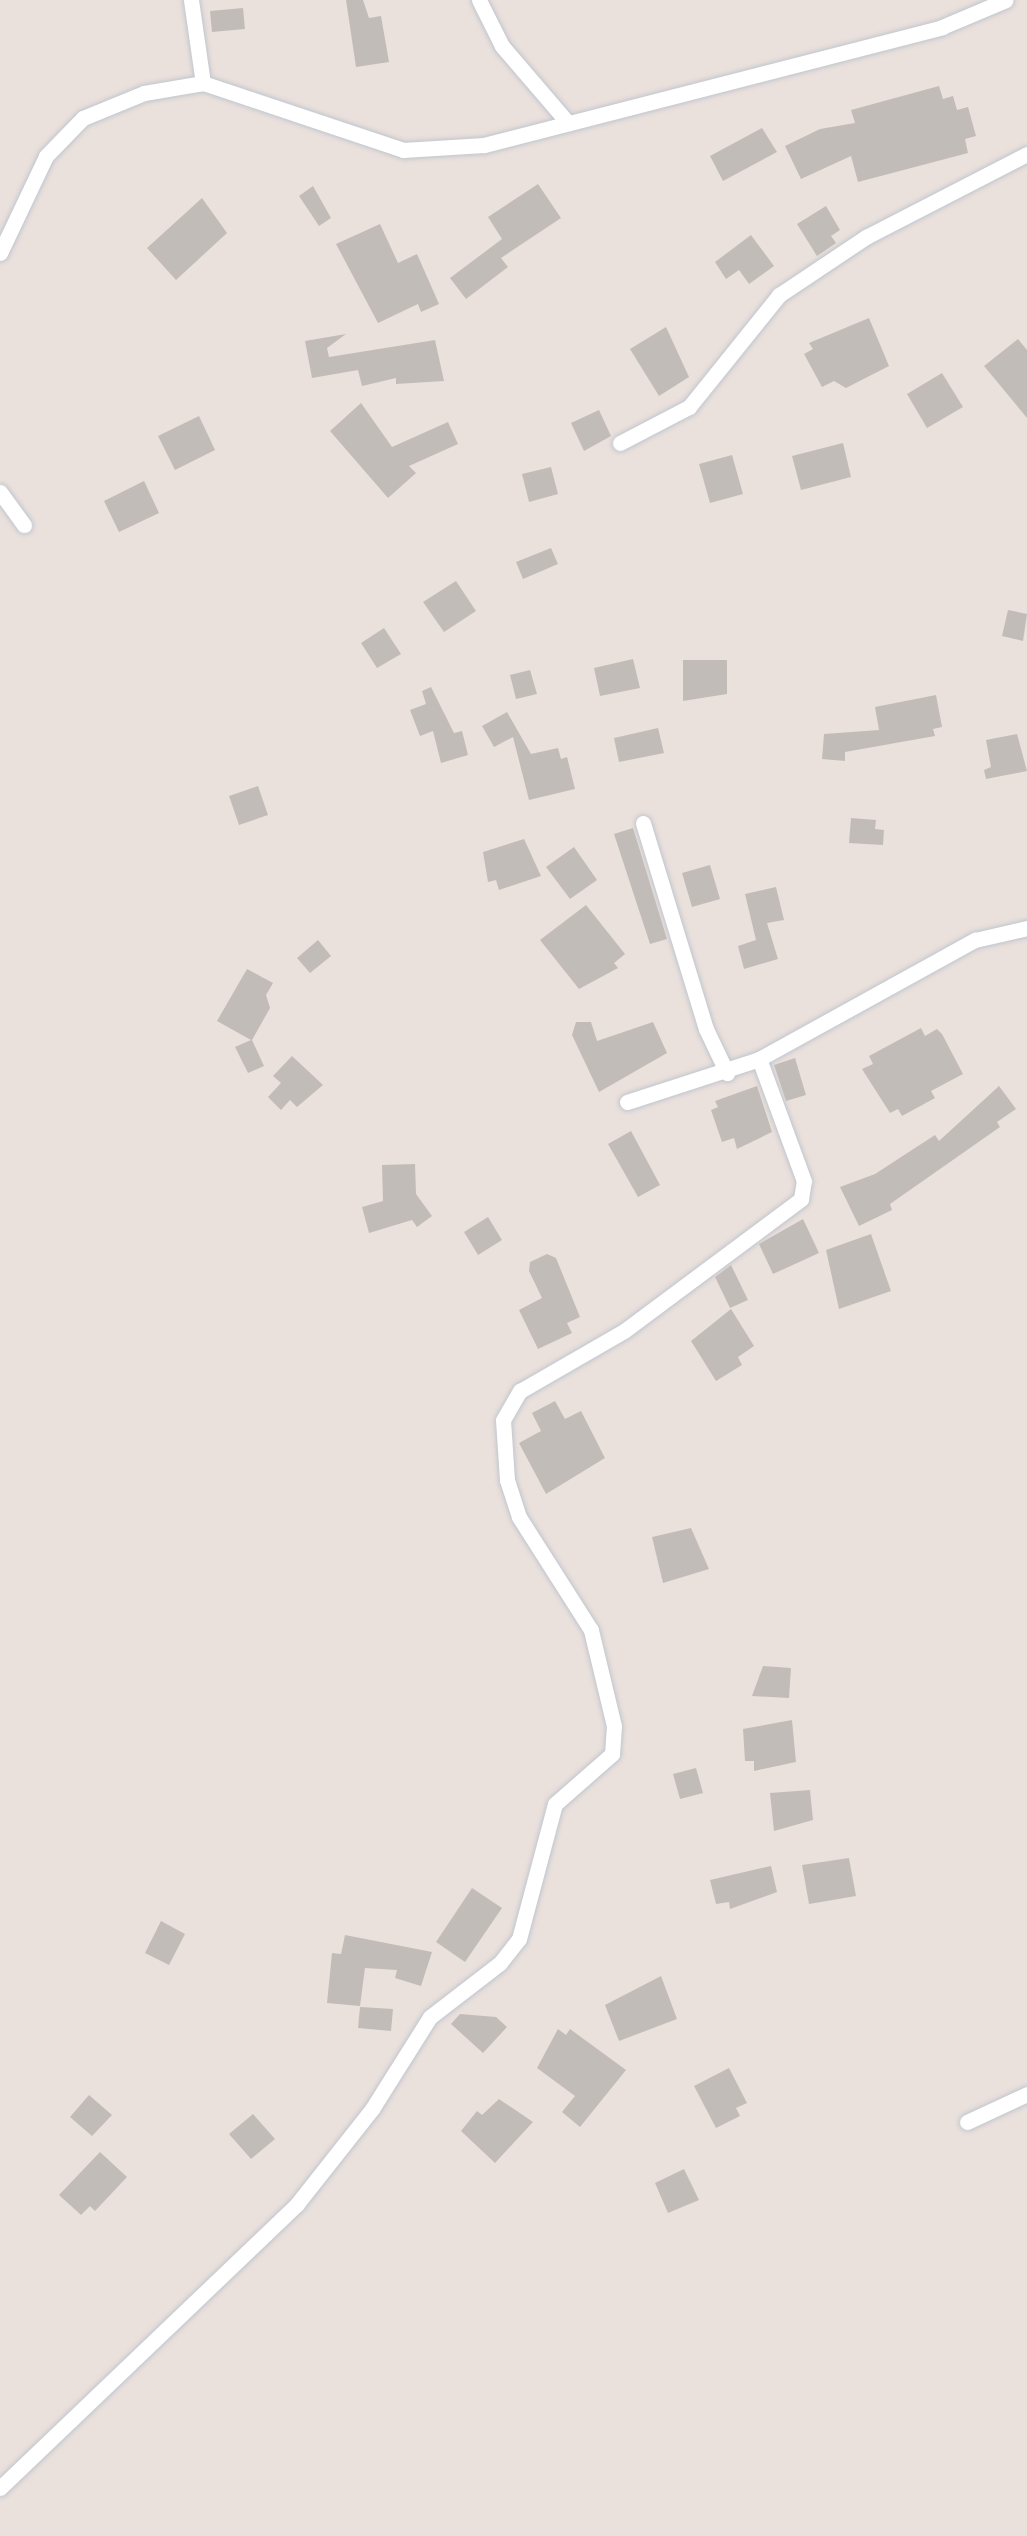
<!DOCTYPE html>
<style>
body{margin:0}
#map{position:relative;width:1027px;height:2536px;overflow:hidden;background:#eae0dc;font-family:Quicksand,sans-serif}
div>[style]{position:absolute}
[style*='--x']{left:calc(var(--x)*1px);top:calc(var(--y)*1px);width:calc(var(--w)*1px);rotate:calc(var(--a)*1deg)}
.building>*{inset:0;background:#c2bcb8}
.roads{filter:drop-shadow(0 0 2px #c0c6ce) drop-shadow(0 0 2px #c0c6ce)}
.street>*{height:15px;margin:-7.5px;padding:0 7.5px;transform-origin:7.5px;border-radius:7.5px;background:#fff}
span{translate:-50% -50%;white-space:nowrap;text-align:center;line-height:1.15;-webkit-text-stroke:9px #fff;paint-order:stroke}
</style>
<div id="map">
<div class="building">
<i style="clip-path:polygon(346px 0,363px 0,369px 18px,381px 16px,389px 62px,356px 67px)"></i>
<i style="clip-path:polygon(243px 8px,245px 29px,212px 32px,210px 11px)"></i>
<i style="clip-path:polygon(939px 86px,943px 99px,953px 96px,957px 110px,968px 107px,976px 136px,965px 139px,968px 153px,858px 182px,851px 156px,801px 179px,785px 146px,820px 129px,855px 123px,851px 110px)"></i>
<i style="clip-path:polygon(762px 128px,777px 152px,723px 181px,710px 156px)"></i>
<i style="clip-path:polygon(538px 184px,561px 218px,501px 258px,508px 267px,466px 299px,450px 278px,502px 239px,488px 217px)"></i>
<i style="clip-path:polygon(313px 186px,331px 218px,319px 226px,299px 196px)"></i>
<i style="clip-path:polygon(202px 198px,227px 233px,176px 280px,147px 248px)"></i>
<i style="clip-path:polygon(826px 206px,840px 230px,831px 236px,836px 243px,817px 256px,797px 224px)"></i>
<i style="clip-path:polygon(380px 224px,398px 263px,417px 254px,439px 304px,421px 312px,418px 304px,378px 323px,336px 244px)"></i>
<i style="clip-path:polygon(751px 235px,774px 266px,749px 284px,739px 270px,726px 279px,715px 262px)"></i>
<i style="clip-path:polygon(869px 318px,889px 366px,846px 388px,834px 381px,822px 387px,804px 354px,813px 349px,809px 343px)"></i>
<i style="clip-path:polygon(666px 327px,689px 377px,659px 396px,630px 349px)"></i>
<i style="clip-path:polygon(346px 334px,327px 348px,329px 357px,435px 340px,444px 381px,396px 384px,396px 378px,362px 386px,358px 370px,312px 378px,305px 341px)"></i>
<i style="clip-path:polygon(1018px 339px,1027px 350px,1027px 418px,984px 366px)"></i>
<i style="clip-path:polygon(942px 373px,963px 407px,927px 428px,907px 394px)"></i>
<i style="clip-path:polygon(361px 403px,392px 447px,448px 422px,458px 444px,409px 466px,416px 473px,388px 498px,330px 431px)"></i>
<i style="clip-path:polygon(599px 410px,611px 436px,584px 451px,571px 423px)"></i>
<i style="clip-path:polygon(199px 416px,215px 450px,175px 470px,158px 436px)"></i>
<i style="clip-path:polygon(843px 443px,851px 477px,801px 490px,792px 456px)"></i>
<i style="clip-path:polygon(732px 455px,743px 494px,710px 503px,699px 464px)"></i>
<i style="clip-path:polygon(551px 467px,558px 494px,529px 502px,522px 474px)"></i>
<i style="clip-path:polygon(144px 481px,159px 513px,119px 532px,104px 501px)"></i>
<i style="clip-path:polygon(551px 548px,558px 564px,523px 579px,516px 562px)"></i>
<i style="clip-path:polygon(456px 581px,476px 611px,444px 632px,423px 602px)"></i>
<i style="clip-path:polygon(1008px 610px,1027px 614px,1023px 641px,1002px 636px)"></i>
<i style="clip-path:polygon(384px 628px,401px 654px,377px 668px,361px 643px)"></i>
<i style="clip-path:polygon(633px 659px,640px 688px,600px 696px,594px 668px)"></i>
<i style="clip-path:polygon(683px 660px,727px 660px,727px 694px,683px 701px)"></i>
<i style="clip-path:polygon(530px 670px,537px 694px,516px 699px,510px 675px)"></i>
<i style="clip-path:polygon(431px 687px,454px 733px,462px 731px,468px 755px,441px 763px,433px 731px,420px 736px,410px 710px,426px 704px,422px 691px)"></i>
<i style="clip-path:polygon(936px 695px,942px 727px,933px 729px,935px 736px,845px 752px,845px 761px,822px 759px,824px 734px,879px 730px,875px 707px)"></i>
<i style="clip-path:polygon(507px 712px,531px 754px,558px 748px,561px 759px,567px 757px,575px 789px,529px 800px,513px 737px,494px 747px,482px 726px)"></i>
<i style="clip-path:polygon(658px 728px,664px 753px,619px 762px,614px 738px)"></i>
<i style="clip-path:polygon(1017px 734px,1027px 771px,986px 779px,984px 770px,991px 767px,986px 740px)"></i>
<i style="clip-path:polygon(258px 786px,268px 815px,239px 825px,229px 796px)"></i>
<i style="clip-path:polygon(851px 818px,876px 820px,875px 829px,884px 830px,883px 845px,849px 843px)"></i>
<i style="clip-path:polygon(633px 828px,667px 939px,650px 944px,614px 834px)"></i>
<i style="clip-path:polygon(524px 839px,541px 876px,499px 890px,496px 880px,488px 882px,483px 852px)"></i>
<i style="clip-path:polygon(574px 847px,597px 880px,570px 899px,546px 867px)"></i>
<i style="clip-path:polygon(710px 865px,720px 899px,692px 907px,682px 873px)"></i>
<i style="clip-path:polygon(776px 887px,784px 920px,767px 923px,778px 959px,744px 969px,738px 946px,756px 940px,745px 894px)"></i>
<i style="clip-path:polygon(586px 905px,625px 954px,614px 963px,618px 968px,579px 989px,540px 940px)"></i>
<i style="clip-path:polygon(318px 940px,331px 956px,310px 973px,297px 958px)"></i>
<i style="clip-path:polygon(247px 969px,273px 983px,266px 995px,270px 1008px,252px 1040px,264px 1066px,248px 1073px,235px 1047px,251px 1040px,217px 1021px)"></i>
<i style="clip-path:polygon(576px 1022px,591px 1022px,597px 1041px,653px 1022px,667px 1053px,599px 1092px,572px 1035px)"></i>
<i style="clip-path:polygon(921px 1028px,925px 1036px,937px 1029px,942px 1034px,963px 1074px,931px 1091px,935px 1098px,902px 1116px,898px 1109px,890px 1113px,862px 1069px,873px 1064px,869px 1056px)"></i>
<i style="clip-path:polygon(292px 1056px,323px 1085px,297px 1107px,290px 1100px,281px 1110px,268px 1097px,281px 1083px,273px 1076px)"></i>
<i style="clip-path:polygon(795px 1058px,806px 1095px,786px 1101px,774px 1065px)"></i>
<i style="clip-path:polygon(757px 1086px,772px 1132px,737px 1149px,734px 1138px,722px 1142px,711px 1110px,718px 1107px,715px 1101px)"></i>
<i style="clip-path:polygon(999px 1086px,1016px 1109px,997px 1122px,1000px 1127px,890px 1204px,892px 1210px,859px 1226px,840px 1187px,875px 1174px,935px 1135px,939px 1141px)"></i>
<i style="clip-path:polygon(631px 1131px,660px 1185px,638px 1197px,608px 1144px)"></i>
<i style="clip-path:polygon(415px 1164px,416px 1194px,432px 1216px,417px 1227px,412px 1220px,369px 1233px,362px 1207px,383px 1201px,382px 1165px)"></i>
<i style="clip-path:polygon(488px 1217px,502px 1240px,478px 1255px,464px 1232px)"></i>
<i style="clip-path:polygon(803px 1219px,819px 1253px,773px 1274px,759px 1244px)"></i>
<i style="clip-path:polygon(871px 1234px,891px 1291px,839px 1309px,826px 1250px)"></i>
<i style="clip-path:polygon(547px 1254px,556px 1258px,580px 1317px,567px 1323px,572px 1333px,538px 1349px,519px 1310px,542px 1298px,529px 1271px,530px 1262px)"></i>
<i style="clip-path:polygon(731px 1265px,748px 1300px,730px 1308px,715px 1277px)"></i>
<i style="clip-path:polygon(731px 1309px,754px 1346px,738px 1357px,742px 1365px,716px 1381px,691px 1341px)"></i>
<i style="clip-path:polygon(555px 1401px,565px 1419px,581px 1411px,605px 1458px,546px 1494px,519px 1443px,541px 1431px,532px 1413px)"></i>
<i style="clip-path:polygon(691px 1528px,709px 1569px,663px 1583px,652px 1537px)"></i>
<i style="clip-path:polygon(763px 1666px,791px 1668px,789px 1698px,752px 1696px)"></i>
<i style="clip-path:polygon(792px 1720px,796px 1762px,754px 1771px,754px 1761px,745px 1761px,743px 1729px)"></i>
<i style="clip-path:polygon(696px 1768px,703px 1793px,680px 1799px,673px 1774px)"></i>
<i style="clip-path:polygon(810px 1790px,813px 1820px,774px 1831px,770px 1793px)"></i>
<i style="clip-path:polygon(849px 1858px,856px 1896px,809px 1904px,802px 1865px)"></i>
<i style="clip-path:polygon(771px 1866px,777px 1892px,730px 1909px,729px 1902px,716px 1904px,710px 1880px)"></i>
<i style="clip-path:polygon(472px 1888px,502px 1908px,465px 1962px,436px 1942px)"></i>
<i style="clip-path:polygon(161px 1921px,185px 1934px,169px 1965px,145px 1953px)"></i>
<i style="clip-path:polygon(345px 1935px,432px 1952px,421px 1986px,395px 1978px,397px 1970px,365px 1968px,360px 2006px,327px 2003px,332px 1953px,341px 1954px)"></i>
<i style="clip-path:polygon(661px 1976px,677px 2019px,619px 2041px,605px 2005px)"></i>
<i style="clip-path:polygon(360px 2007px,393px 2009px,391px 2031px,358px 2028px)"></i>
<i style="clip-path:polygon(460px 2014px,496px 2017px,507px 2027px,483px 2053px,451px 2024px)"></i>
<i style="clip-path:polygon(558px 2029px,566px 2035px,570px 2029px,626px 2070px,580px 2127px,562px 2112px,575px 2096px,537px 2068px)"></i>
<i style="clip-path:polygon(729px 2068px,747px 2103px,736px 2108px,740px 2116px,716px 2128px,694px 2086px)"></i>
<i style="clip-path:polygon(89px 2095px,112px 2115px,92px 2136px,70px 2117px)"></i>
<i style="clip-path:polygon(499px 2099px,533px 2122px,495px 2163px,461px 2131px,477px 2111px,482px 2115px)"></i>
<i style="clip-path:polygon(253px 2114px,275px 2139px,251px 2159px,229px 2134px)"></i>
<i style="clip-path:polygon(100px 2152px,127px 2177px,95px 2211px,90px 2206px,81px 2215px,59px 2195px)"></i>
<i style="clip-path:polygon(684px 2169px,699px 2200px,668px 2213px,655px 2183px)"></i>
</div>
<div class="roads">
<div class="street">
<i style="--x:191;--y:0;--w:84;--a:81.8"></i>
<i style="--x:479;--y:0;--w:51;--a:63.4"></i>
<i style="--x:502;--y:46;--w:101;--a:49.4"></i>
<i style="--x:0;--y:253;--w:107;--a:-64.6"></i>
<i style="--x:46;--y:156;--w:53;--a:-45.8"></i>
<i style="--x:83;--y:118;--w:66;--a:-22.3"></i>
<i style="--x:144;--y:93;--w:60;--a:-9.6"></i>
<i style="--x:203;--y:83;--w:211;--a:18.5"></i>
<i style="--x:403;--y:150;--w:81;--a:-3.5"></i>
<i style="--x:484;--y:145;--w:473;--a:-14.4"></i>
<i style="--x:942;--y:27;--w:69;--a:-22.9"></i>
<i style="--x:620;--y:443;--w:78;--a:-27.6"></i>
<i style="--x:689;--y:407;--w:144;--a:-51.2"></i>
<i style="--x:779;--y:295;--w:105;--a:-33.7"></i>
<i style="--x:866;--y:237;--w:181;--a:-27.3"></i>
<i style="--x:0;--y:492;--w:41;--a:54"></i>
<i style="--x:643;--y:823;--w:215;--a:73"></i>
<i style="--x:706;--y:1029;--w:49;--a:64.5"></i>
<i style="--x:627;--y:1102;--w:139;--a:-18"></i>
<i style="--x:759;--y:1059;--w:247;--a:-28.9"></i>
<i style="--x:975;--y:940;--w:53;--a:-13"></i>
<i style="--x:967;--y:2122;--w:66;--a:-25"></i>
<i style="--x:0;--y:2488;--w:411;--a:-43.7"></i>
<i style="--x:297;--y:2204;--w:121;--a:-51.7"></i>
<i style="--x:372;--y:2109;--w:109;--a:-57.8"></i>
<i style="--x:430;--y:2017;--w:88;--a:-37.6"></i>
<i style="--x:500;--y:1963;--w:31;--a:-52"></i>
<i style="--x:519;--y:1939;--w:140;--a:-75.1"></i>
<i style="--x:555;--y:1804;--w:76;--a:-41.3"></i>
<i style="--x:612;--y:1754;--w:28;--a:-86"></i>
<i style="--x:614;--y:1726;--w:99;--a:-103.5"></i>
<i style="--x:591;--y:1630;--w:134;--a:-122.5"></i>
<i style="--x:519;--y:1517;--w:39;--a:-108"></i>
<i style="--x:507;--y:1480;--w:60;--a:-93.8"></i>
<i style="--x:503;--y:1420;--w:34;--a:-60"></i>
<i style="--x:520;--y:1391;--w:120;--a:-30"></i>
<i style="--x:624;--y:1331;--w:221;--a:-36.7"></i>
<i style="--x:801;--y:1199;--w:18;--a:-81"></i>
<i style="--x:804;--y:1181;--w:130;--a:-110.2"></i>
</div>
</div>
</div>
